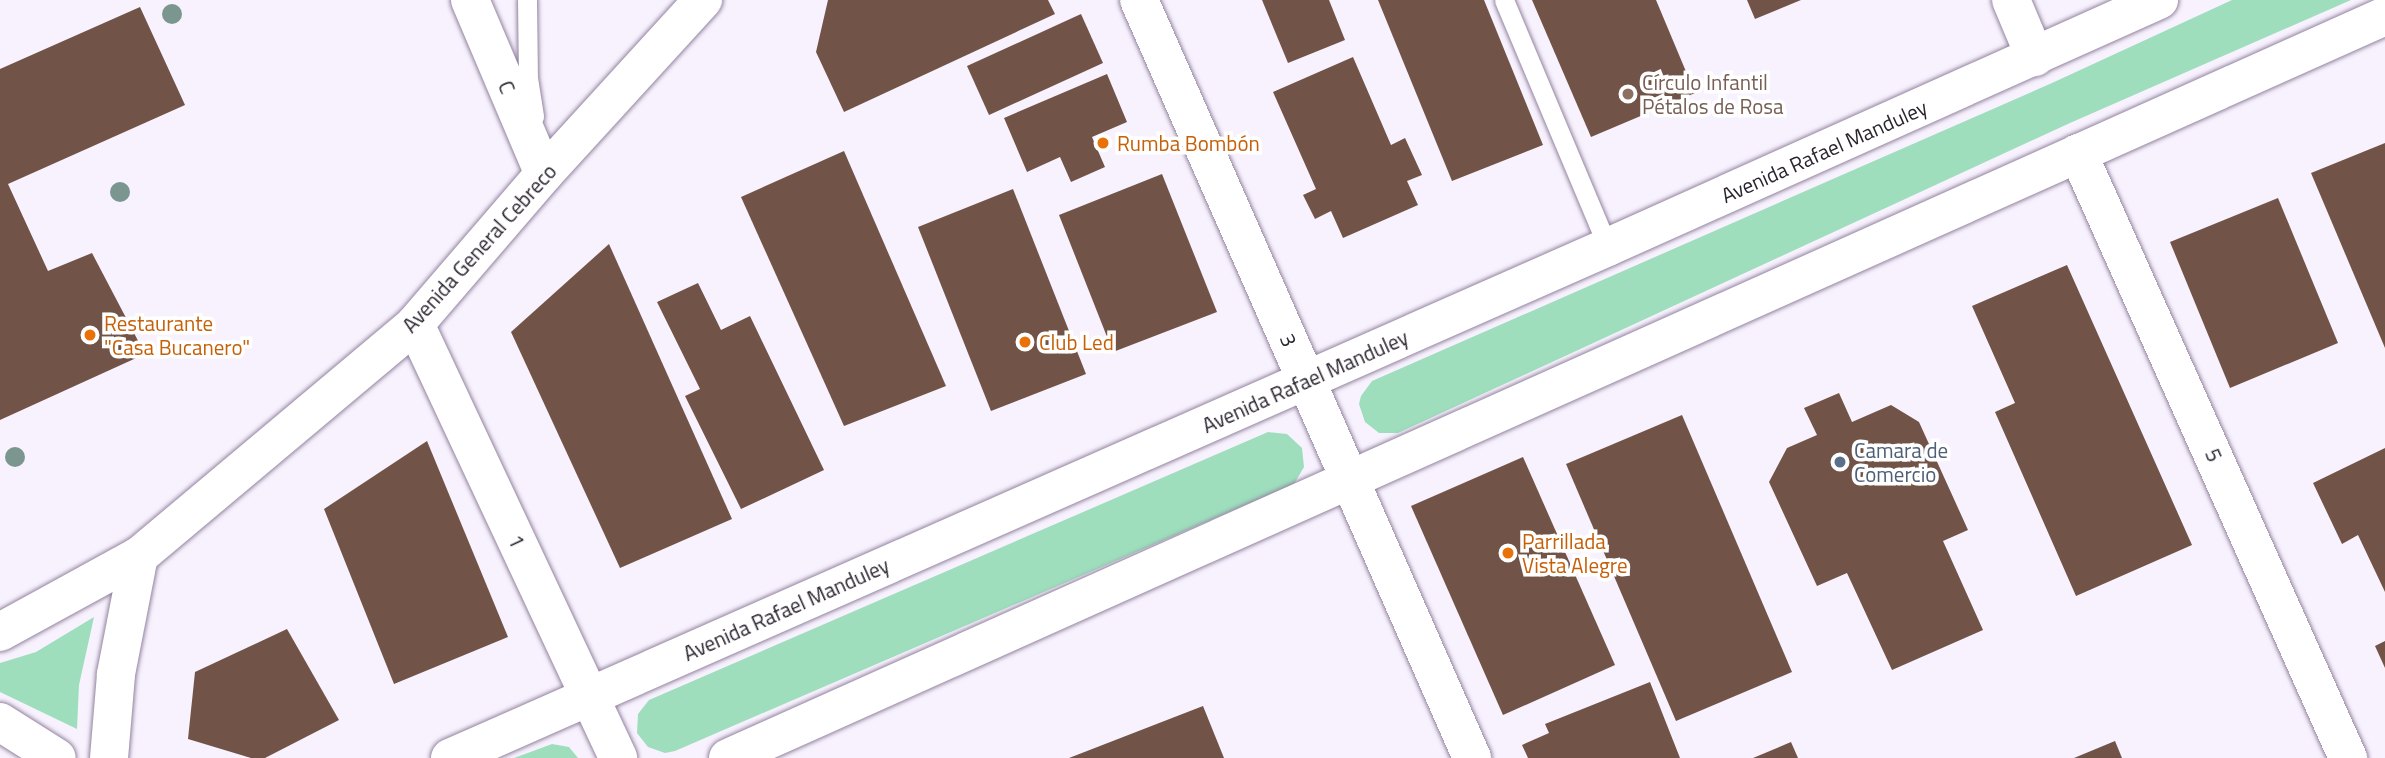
<!DOCTYPE html>
<meta charset="utf-8">
<style>
body{margin:0}
#map{position:relative;width:2385px;height:758px;overflow:hidden;background:#f8f2fe;font-family:"Titillium Web",sans-serif}
div>[style]{position:absolute}
[style*='--x']{left:calc(var(--x)*1px);top:calc(var(--y)*1px);width:calc(var(--w)*1px);rotate:calc(var(--a)*1deg)}
.green>*{inset:0;background:#9edebd}
.building>*{inset:0;background:#715447}
.roads{filter:drop-shadow(0 0 2px #92839f) drop-shadow(0 0 2px #92839f)}
.lane>*{height:19px;margin:-9.5px;padding:0 9.5px;transform-origin:9.5px;border-radius:9.5px;background:#fff}
.street>*{height:38px;margin:-19px;padding:0 19px;transform-origin:19px;border-radius:19px;background:#fff}
.secondary>*{height:38px;margin:-19px;padding:0 19px;transform-origin:19px;border-radius:19px;background:#fff}
.primary>*{height:38px;margin:-19px;padding:0 19px;transform-origin:19px;border-radius:19px;background:#fff}
.trees>*{width:20px;height:20px;margin:-10px;border-radius:50%;background:#7a968f}
.dots>*{width:19px;height:19px;translate:-50% -50%;box-sizing:border-box;border:4px solid #fff;border-radius:50%}
span{translate:-50% -50%;white-space:nowrap;text-align:center;line-height:1.15;-webkit-text-stroke:7px #fff;paint-order:stroke}
.education-label{font-size:21px;color:#785e54}
.left{translate:0 -50%;text-align:left}
.street-label{font-size:21px;color:#2a242f}
.food-label{font-size:21px;color:#c56008}
.service-label{font-size:21px;color:#4e5e75}
</style>
<div id="map">
<div class="green">
<i style="clip-path:polygon(2232px 0,2351px 0,2070px 123px,1398px 433px,1379px 433px,1365px 422px,1359px 404px,1361px 396px,1372px 381px,2052px 83px)"></i>
<i style="clip-path:polygon(1268px 432px,1287px 434px,1302px 448px,1304px 467px,1294px 484px,675px 751px,665px 753px,648px 747px,637px 733px,638px 714px,649px 700px)"></i>
<i style="clip-path:polygon(94px 617px,79px 685px,77px 729px,0 692px,0 663px,36px 652px)"></i>
<i style="clip-path:polygon(552px 744px,569px 747px,578px 758px,514px 758px)"></i>
</div>
<div class="building">
<i style="clip-path:polygon(828px 0,1048px 0,1055px 14px,844px 112px,816px 52px)"></i>
<i style="clip-path:polygon(1262px 0,1329px 0,1345px 40px,1288px 63px)"></i>
<i style="clip-path:polygon(1378px 0,1484px 0,1543px 145px,1452px 181px)"></i>
<i style="clip-path:polygon(1532px 0,1656px 0,1695px 93px,1591px 137px)"></i>
<i style="clip-path:polygon(1747px 0,1801px 0,1755px 19px)"></i>
<i style="clip-path:polygon(140px 7px,185px 105px,8px 184px,48px 271px,92px 253px,145px 354px,0 420px,0 69px)"></i>
<i style="clip-path:polygon(1081px 14px,1103px 63px,989px 115px,967px 66px)"></i>
<i style="clip-path:polygon(1353px 57px,1391px 145px,1405px 138px,1422px 175px,1407px 181px,1418px 205px,1343px 238px,1331px 211px,1315px 219px,1303px 195px,1316px 189px,1273px 92px)"></i>
<i style="clip-path:polygon(1107px 74px,1127px 122px,1092px 137px,1105px 167px,1071px 182px,1060px 157px,1027px 172px,1004px 118px)"></i>
<i style="clip-path:polygon(2385px 143px,2385px 348px,2311px 173px)"></i>
<i style="clip-path:polygon(844px 151px,946px 386px,844px 426px,741px 197px)"></i>
<i style="clip-path:polygon(1162px 174px,1217px 312px,1113px 352px,1059px 215px)"></i>
<i style="clip-path:polygon(1013px 189px,1086px 374px,991px 411px,918px 227px)"></i>
<i style="clip-path:polygon(2278px 198px,2338px 343px,2230px 388px,2170px 242px)"></i>
<i style="clip-path:polygon(609px 244px,732px 519px,620px 568px,511px 332px)"></i>
<i style="clip-path:polygon(2067px 265px,2192px 545px,2076px 596px,1995px 412px,2015px 403px,1972px 306px)"></i>
<i style="clip-path:polygon(698px 283px,721px 330px,750px 316px,824px 470px,741px 509px,685px 396px,700px 389px,657px 302px)"></i>
<i style="clip-path:polygon(1839px 393px,1852px 422px,1891px 405px,1919px 422px,1968px 530px,1943px 541px,1983px 630px,1892px 670px,1847px 573px,1817px 586px,1769px 482px,1787px 448px,1817px 435px,1804px 408px)"></i>
<i style="clip-path:polygon(1682px 415px,1792px 672px,1676px 721px,1566px 464px)"></i>
<i style="clip-path:polygon(427px 441px,508px 637px,394px 684px,324px 509px)"></i>
<i style="clip-path:polygon(2385px 448px,2385px 592px,2358px 535px,2342px 544px,2313px 483px)"></i>
<i style="clip-path:polygon(1523px 457px,1615px 665px,1503px 715px,1411px 506px)"></i>
<i style="clip-path:polygon(287px 629px,339px 720px,265px 758px,251px 758px,188px 739px,195px 672px)"></i>
<i style="clip-path:polygon(2385px 641px,2385px 668px,2375px 646px)"></i>
<i style="clip-path:polygon(1650px 682px,1680px 758px,1528px 758px,1522px 745px,1549px 733px,1545px 724px)"></i>
<i style="clip-path:polygon(1203px 706px,1224px 758px,1069px 758px)"></i>
<i style="clip-path:polygon(2115px 741px,2122px 758px,2074px 758px)"></i>
<i style="clip-path:polygon(1791px 742px,1798px 758px,1753px 758px)"></i>
</div>
<div class="roads">
<div class="lane">
<i style="--x:527;--y:0;--w:78;--a:89.3"></i>
<i style="--x:528;--y:78;--w:39;--a:81"></i>
<i style="--x:1504;--y:0;--w:268;--a:67.2"></i>
</div>
<div class="street">
<i style="--x:470;--y:0;--w:189;--a:67"></i>
<i style="--x:1139;--y:0;--w:828;--a:66.28"></i>
<i style="--x:2011;--y:0;--w:62;--a:67.2"></i>
<i style="--x:2078;--y:153;--w:663;--a:65.95"></i>
<i style="--x:415;--y:324;--w:479;--a:64.9"></i>
</div>
<div class="secondary">
<i style="--x:450;--y:758;--w:1266;--a:-23.81"></i>
<i style="--x:1608;--y:247;--w:604;--a:-24.15"></i>
<i style="--x:728;--y:758;--w:1816;--a:-24.12"></i>
</div>
<div class="primary">
<i style="--x:0;--y:632;--w:158;--a:-28.7"></i>
<i style="--x:139;--y:556;--w:361;--a:-40"></i>
<i style="--x:415;--y:324;--w:198;--a:-49.3"></i>
<i style="--x:544;--y:174;--w:236;--a:-47.6"></i>
<i style="--x:0;--y:722;--w:67;--a:32.3"></i>
<i style="--x:109;--y:758;--w:84;--a:-85.2"></i>
<i style="--x:116;--y:674;--w:120;--a:-79"></i>
</div>
</div>
<div class="trees">
<i style="left:172px;top:14px"></i>
<i style="left:120px;top:192px"></i>
<i style="left:15px;top:457px"></i>
</div>
<div class="dots">
<i style="left:1628px;top:94px;background:#8d6e63"></i>
<i style="left:1103px;top:143px;background:#e8710a"></i>
<i style="left:90px;top:335px;background:#e8710a"></i>
<i style="left:1025px;top:342px;background:#e8710a"></i>
<i style="left:1840px;top:462px;background:#5c6f8a"></i>
<i style="left:1508px;top:553px;background:#e8710a"></i>
</div>
<div class="education-label">
<span class="left" style="left:1642px;top:94px">Círculo Infantil<br>Pétalos de Rosa</span>
</div>
<div class="street-label">
<span style="left:507px;top:87px;rotate:67deg">C</span>
<span style="left:1824px;top:151px;rotate:-24deg">Avenida Rafael Manduley</span>
<span style="left:479px;top:248px;rotate:-48deg">Avenida General Cebreco</span>
<span style="left:1289px;top:340px;rotate:66deg">3</span>
<span style="left:1305px;top:381px;rotate:-24deg">Avenida Rafael Manduley</span>
<span style="left:2214px;top:455px;rotate:66deg">5</span>
<span style="left:517px;top:541px;rotate:65deg">1</span>
<span style="left:786px;top:609px;rotate:-24deg">Avenida Rafael Manduley</span>
</div>
<div class="food-label">
<span class="left" style="left:1117px;top:143px">Rumba Bombón</span>
<span class="left" style="left:104px;top:335px">Restaurante<br>"Casa Bucanero"</span>
<span class="left" style="left:1039px;top:342px">Club Led</span>
<span class="left" style="left:1522px;top:553px">Parrillada<br>Vista Alegre</span>
</div>
<div class="service-label">
<span class="left" style="left:1854px;top:462px">Camara de<br>Comercio</span>
</div>
</div>
